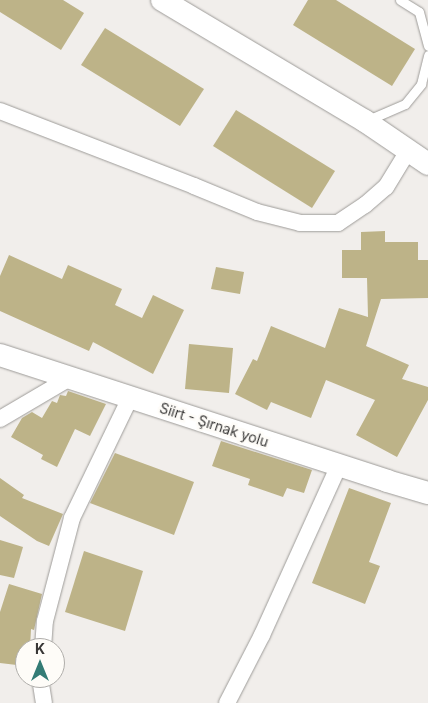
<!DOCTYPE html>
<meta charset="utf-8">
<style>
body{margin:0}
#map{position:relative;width:428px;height:703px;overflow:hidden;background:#f1eeeb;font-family:Inter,sans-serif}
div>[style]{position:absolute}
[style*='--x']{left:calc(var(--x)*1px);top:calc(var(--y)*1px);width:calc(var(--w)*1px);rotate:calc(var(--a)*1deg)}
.building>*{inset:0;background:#bdb388}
.roads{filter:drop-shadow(0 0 1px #9d9b98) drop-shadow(0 0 1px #9d9b98)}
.lane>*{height:9px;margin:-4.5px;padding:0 4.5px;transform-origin:4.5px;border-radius:4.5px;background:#fff}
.street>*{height:16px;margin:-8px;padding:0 8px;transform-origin:8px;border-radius:8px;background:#fff}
.secondary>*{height:22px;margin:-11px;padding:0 11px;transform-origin:11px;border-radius:11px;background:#fff}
span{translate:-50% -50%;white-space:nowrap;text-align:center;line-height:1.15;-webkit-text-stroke:5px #fefcf8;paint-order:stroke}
.street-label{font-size:14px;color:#383736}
.north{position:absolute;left:15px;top:638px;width:50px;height:50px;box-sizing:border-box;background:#fefcf8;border:1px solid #afadaa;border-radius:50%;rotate:0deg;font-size:14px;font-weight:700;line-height:20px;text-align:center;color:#383736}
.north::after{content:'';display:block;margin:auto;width:18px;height:22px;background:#337b75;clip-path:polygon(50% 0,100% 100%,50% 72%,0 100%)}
</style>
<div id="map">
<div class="building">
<i style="clip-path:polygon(0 0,63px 0,84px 13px,61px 50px,0 12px)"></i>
<i style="clip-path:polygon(308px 0,336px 0,415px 49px,392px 86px,293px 25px)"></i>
<i style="clip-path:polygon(105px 28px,204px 89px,180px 126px,81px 65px)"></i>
<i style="clip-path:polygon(236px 110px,335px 171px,312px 208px,213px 146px)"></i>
<i style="clip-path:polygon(385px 231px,385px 242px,418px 242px,418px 260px,428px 260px,428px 298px,381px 299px,366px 346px,409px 365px,402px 379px,428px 387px,428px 400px,397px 457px,356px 435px,375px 400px,326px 380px,311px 418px,271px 402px,267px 410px,235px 394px,253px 359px,257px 361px,271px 326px,325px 348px,339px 308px,368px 317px,367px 278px,342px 278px,342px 250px,361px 250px,361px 232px)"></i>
<i style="clip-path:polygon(9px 255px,62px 279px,68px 265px,122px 289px,115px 305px,142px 318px,153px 295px,184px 310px,153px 374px,93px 342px,89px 351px,0 311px,0 276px)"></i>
<i style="clip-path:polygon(216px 267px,244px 272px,240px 294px,211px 289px)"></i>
<i style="clip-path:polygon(189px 344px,233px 348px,229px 393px,185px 389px)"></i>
<i style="clip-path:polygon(68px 391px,106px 404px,90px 436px,75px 429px,57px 467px,41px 459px,43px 455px,11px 437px,22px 418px,32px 412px,42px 418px,52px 401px,57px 403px,60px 395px,66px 396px)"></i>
<i style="clip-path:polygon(221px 441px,312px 470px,304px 493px,287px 488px,283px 497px,248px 485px,250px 479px,212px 466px)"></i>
<i style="clip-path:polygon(115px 453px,194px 482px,174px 535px,90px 503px)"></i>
<i style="clip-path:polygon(0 478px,24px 495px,22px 498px,63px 514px,49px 546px,37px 541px,0 516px)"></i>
<i style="clip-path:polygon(349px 488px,391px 503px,369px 562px,380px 566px,365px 604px,312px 583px)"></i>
<i style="clip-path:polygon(0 540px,23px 547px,14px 578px,0 575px)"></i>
<i style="clip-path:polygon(84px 551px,143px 571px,125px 631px,65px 612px)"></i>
<i style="clip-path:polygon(9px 584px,42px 594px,34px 630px,31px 629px,30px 648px,25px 648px,25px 666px,0 663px,0 612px)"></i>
</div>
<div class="roads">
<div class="lane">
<i style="--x:400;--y:0;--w:22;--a:32"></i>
<i style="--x:419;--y:12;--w:35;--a:75"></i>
<i style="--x:368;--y:120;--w:40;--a:-23.4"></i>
<i style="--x:405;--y:104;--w:26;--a:-51"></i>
<i style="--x:421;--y:84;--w:30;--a:-76"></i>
</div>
<div class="street">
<i style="--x:0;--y:111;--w:208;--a:21.1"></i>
<i style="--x:194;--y:186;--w:68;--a:22.4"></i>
<i style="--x:257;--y:212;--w:44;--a:14.3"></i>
<i style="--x:300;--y:223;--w:38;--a:0"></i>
<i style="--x:338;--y:223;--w:32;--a:-34"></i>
<i style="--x:365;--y:205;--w:28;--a:-41"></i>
<i style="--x:386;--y:187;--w:42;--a:-58.6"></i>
<i style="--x:0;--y:419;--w:81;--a:-30.4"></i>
<i style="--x:43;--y:648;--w:27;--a:-86"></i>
<i style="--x:45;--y:621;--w:106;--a:-75.3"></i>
<i style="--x:72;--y:518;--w:133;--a:-64.2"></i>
<i style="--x:40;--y:678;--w:25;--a:81"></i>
<i style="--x:227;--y:703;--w:76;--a:-62.8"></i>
<i style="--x:262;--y:635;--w:187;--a:-65.6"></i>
</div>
<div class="secondary">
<i style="--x:162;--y:0;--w:236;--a:30.8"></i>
<i style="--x:365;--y:121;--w:76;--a:34.3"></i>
<i style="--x:0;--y:355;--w:407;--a:18"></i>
<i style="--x:387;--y:481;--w:43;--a:16.3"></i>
</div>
</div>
<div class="street-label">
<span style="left:214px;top:425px;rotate:18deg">Siirt - Şırnak yolu</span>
</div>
<div class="north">K</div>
</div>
